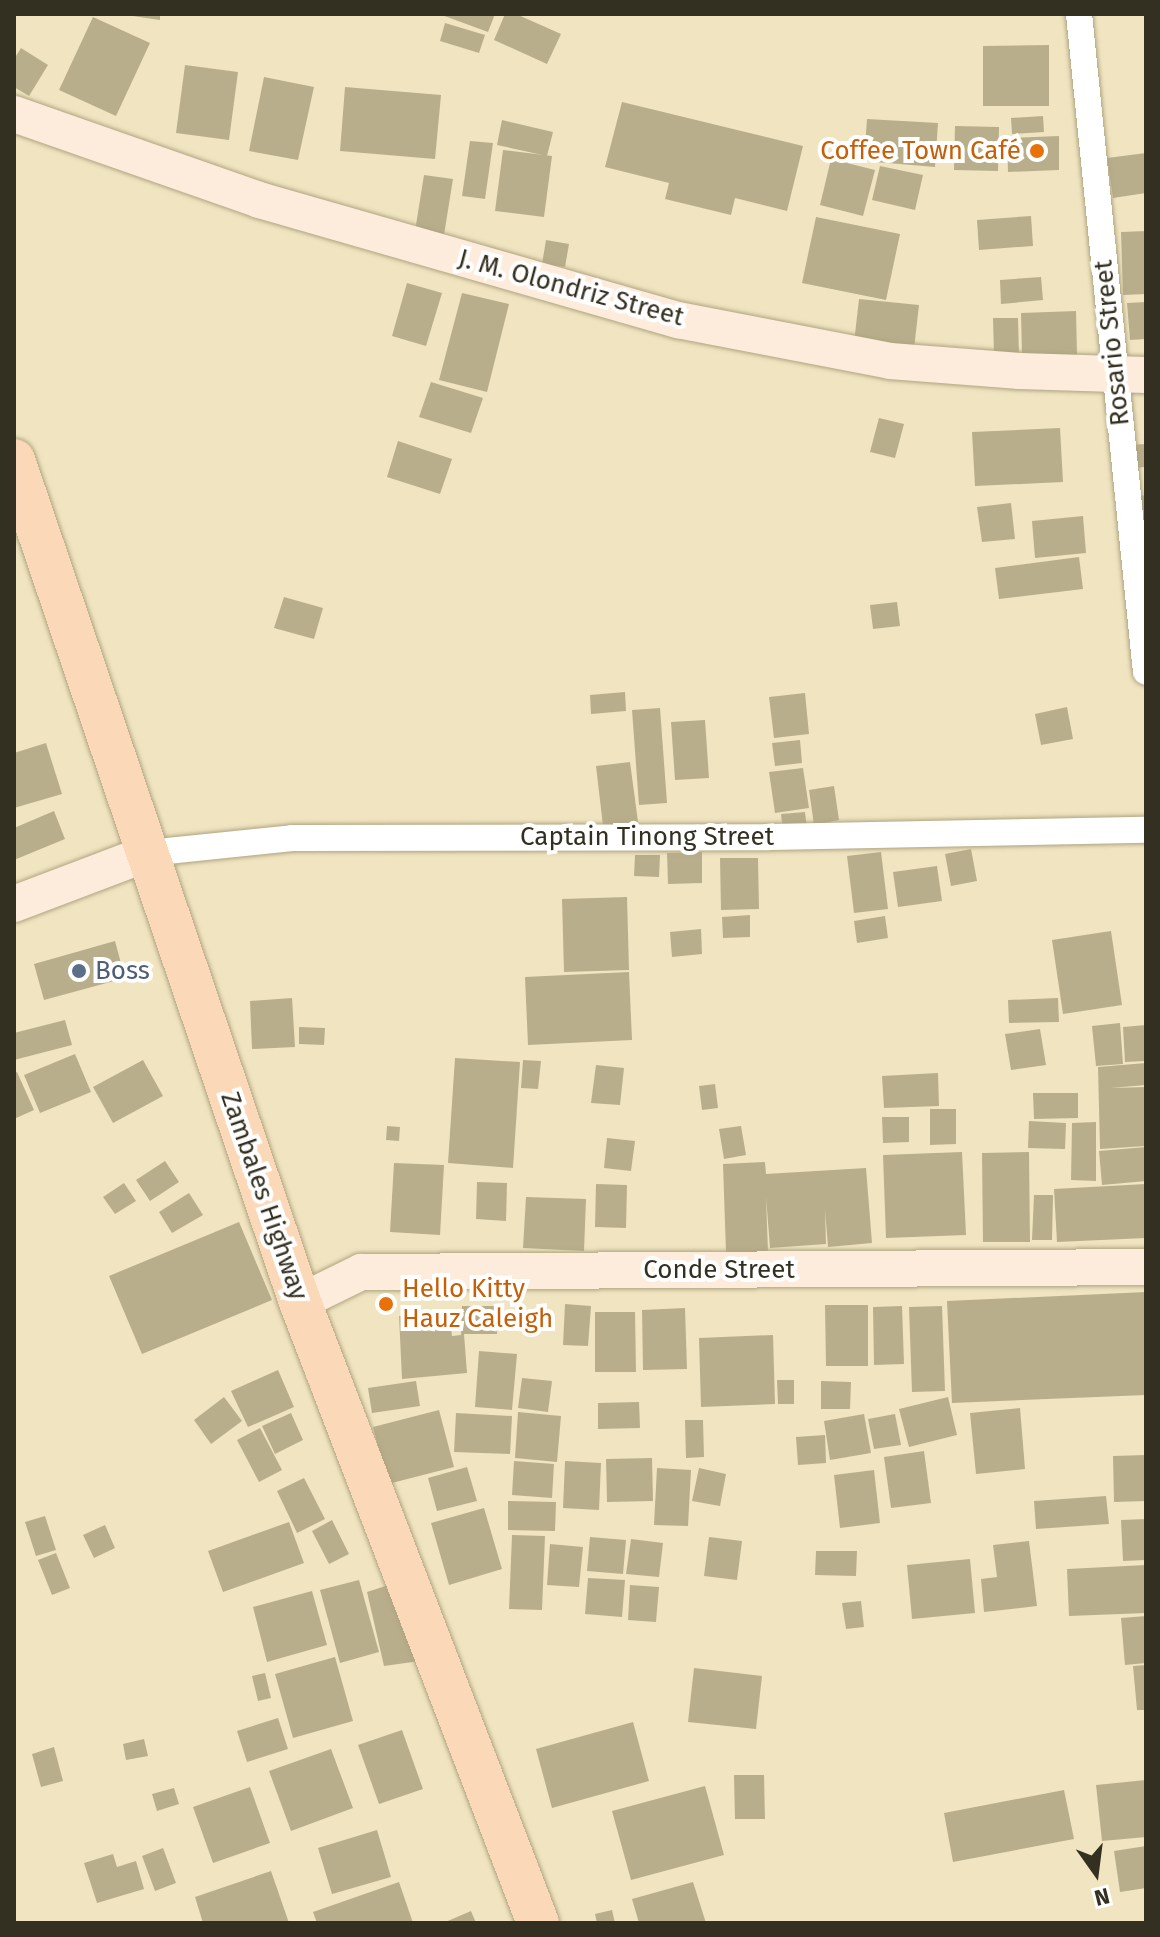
<!DOCTYPE html>
<meta charset="utf-8">
<style>
body{margin:0}
#map{position:relative;width:1160px;height:1937px;overflow:hidden;background:#f1e5c1;font-family:"Fira Sans",sans-serif}
div>[style]{position:absolute}
[style*='--x']{left:calc(var(--x)*1px);top:calc(var(--y)*1px);width:calc(var(--w)*1px);rotate:calc(var(--a)*1deg)}
.building>*{inset:0;background:#b9ae8b}
.roads{filter:drop-shadow(0 0 2px #afa481) drop-shadow(0 0 2px #afa481)}
.street>*{height:26px;margin:-13px;padding:0 13px;transform-origin:13px;border-radius:13px;background:#fff}
.secondary>*{height:36px;margin:-18px;padding:0 18px;transform-origin:18px;border-radius:18px;background:#fdecdb}
.primary>*{height:42px;margin:-21px;padding:0 21px;transform-origin:21px;border-radius:21px;background:#fbd8b8}
.dots>*{width:22px;height:22px;translate:-50% -50%;box-sizing:border-box;border:4px solid #fff;border-radius:50%}
span{translate:-50% -50%;white-space:nowrap;text-align:center;line-height:1.15;-webkit-text-stroke:8px #fff;paint-order:stroke}
.food-label{font-size:26px;color:#c56008}
.right{translate:-100% -50%;text-align:right}
.left{translate:0 -50%;text-align:left}
.street-label{font-size:26px;color:#343021}
.service-label{font-size:26px;color:#4e5e75}
.frame{position:absolute;inset:0;border:16px solid #343021;pointer-events:none}
.north{position:absolute;left:1056px;top:1833px;width:80px;height:80px;-webkit-text-stroke:6px #fff;paint-order:stroke;rotate:166deg;font-size:22px;font-weight:700;line-height:32px;text-align:center;color:#343021}
.north::after{content:'';display:block;margin:auto;width:28px;height:36px;background:#343021;clip-path:polygon(50% 0,100% 100%,50% 72%,0 100%)}
</style>
<div id="map">
<div class="building">
<i style="clip-path:polygon(119px 14px,160px 14px,160px 20px)"></i>
<i style="clip-path:polygon(439px 14px,495px 14px,488px 32px)"></i>
<i style="clip-path:polygon(505px 14px,516px 14px,561px 34px,547px 64px,494px 40px)"></i>
<i style="clip-path:polygon(93px 17px,150px 43px,116px 116px,59px 90px)"></i>
<i style="clip-path:polygon(445px 23px,485px 35px,479px 53px,440px 41px)"></i>
<i style="clip-path:polygon(1049px 45px,1049px 106px,983px 106px,983px 46px)"></i>
<i style="clip-path:polygon(21px 48px,48px 65px,29px 96px,14px 87px,14px 59px)"></i>
<i style="clip-path:polygon(185px 65px,238px 72px,229px 140px,176px 133px)"></i>
<i style="clip-path:polygon(264px 77px,314px 87px,298px 160px,249px 151px)"></i>
<i style="clip-path:polygon(345px 87px,441px 95px,435px 159px,340px 151px)"></i>
<i style="clip-path:polygon(622px 102px,803px 146px,787px 211px,735px 198px,731px 215px,665px 199px,669px 183px,605px 167px)"></i>
<i style="clip-path:polygon(1043px 116px,1044px 132px,1012px 134px,1011px 118px)"></i>
<i style="clip-path:polygon(867px 119px,938px 123px,935px 167px,864px 161px)"></i>
<i style="clip-path:polygon(502px 120px,553px 132px,547px 156px,497px 145px)"></i>
<i style="clip-path:polygon(955px 126px,999px 127px,998px 171px,954px 170px)"></i>
<i style="clip-path:polygon(1059px 136px,1059px 170px,1008px 172px,1007px 138px)"></i>
<i style="clip-path:polygon(470px 141px,493px 143px,485px 199px,462px 196px)"></i>
<i style="clip-path:polygon(503px 150px,552px 156px,544px 217px,495px 211px)"></i>
<i style="clip-path:polygon(1146px 153px,1146px 193px,1113px 198px,1107px 158px)"></i>
<i style="clip-path:polygon(831px 159px,875px 170px,863px 216px,820px 205px)"></i>
<i style="clip-path:polygon(880px 166px,923px 175px,915px 210px,872px 200px)"></i>
<i style="clip-path:polygon(424px 175px,453px 179px,444px 235px,415px 231px)"></i>
<i style="clip-path:polygon(1031px 216px,1033px 246px,979px 250px,977px 220px)"></i>
<i style="clip-path:polygon(816px 217px,900px 234px,886px 300px,802px 283px)"></i>
<i style="clip-path:polygon(1146px 231px,1146px 294px,1123px 295px,1121px 232px)"></i>
<i style="clip-path:polygon(546px 240px,569px 244px,565px 267px,542px 264px)"></i>
<i style="clip-path:polygon(1041px 277px,1043px 300px,1001px 304px,1000px 280px)"></i>
<i style="clip-path:polygon(407px 283px,442px 293px,426px 346px,392px 336px)"></i>
<i style="clip-path:polygon(462px 293px,509px 304px,487px 392px,439px 380px)"></i>
<i style="clip-path:polygon(859px 299px,919px 305px,914px 349px,854px 343px)"></i>
<i style="clip-path:polygon(1146px 302px,1146px 339px,1130px 340px,1127px 303px)"></i>
<i style="clip-path:polygon(1076px 311px,1077px 355px,1022px 356px,1021px 313px)"></i>
<i style="clip-path:polygon(993px 318px,1018px 318px,1019px 355px,994px 355px)"></i>
<i style="clip-path:polygon(431px 382px,483px 398px,471px 433px,419px 417px)"></i>
<i style="clip-path:polygon(879px 418px,904px 424px,895px 458px,870px 452px)"></i>
<i style="clip-path:polygon(1060px 428px,1063px 482px,975px 486px,972px 432px)"></i>
<i style="clip-path:polygon(398px 441px,452px 459px,440px 494px,387px 477px)"></i>
<i style="clip-path:polygon(1146px 444px,1146px 467px,1131px 468px,1129px 445px)"></i>
<i style="clip-path:polygon(1146px 495px,1146px 530px,1136px 531px,1133px 497px)"></i>
<i style="clip-path:polygon(1011px 503px,1015px 539px,982px 542px,977px 507px)"></i>
<i style="clip-path:polygon(1083px 516px,1086px 553px,1035px 558px,1032px 521px)"></i>
<i style="clip-path:polygon(1079px 557px,1083px 589px,999px 599px,995px 568px)"></i>
<i style="clip-path:polygon(284px 597px,323px 608px,314px 639px,274px 628px)"></i>
<i style="clip-path:polygon(897px 602px,900px 626px,873px 629px,870px 605px)"></i>
<i style="clip-path:polygon(625px 692px,626px 711px,591px 714px,590px 695px)"></i>
<i style="clip-path:polygon(805px 693px,809px 734px,774px 738px,769px 697px)"></i>
<i style="clip-path:polygon(1067px 707px,1073px 739px,1041px 745px,1035px 714px)"></i>
<i style="clip-path:polygon(660px 708px,667px 803px,639px 805px,632px 710px)"></i>
<i style="clip-path:polygon(705px 720px,709px 778px,675px 780px,671px 722px)"></i>
<i style="clip-path:polygon(800px 740px,802px 763px,775px 766px,772px 743px)"></i>
<i style="clip-path:polygon(46px 743px,62px 794px,14px 808px,14px 753px)"></i>
<i style="clip-path:polygon(630px 762px,638px 822px,603px 826px,596px 766px)"></i>
<i style="clip-path:polygon(803px 768px,809px 808px,775px 813px,769px 772px)"></i>
<i style="clip-path:polygon(834px 786px,839px 820px,814px 825px,809px 790px)"></i>
<i style="clip-path:polygon(54px 811px,65px 839px,14px 860px,14px 828px)"></i>
<i style="clip-path:polygon(805px 812px,807px 829px,783px 831px,781px 814px)"></i>
<i style="clip-path:polygon(971px 849px,977px 881px,951px 886px,945px 854px)"></i>
<i style="clip-path:polygon(702px 852px,702px 883px,668px 884px,667px 853px)"></i>
<i style="clip-path:polygon(881px 852px,888px 909px,854px 913px,847px 856px)"></i>
<i style="clip-path:polygon(635px 855px,660px 855px,659px 877px,634px 876px)"></i>
<i style="clip-path:polygon(720px 858px,758px 858px,759px 909px,721px 910px)"></i>
<i style="clip-path:polygon(937px 866px,942px 901px,898px 907px,893px 872px)"></i>
<i style="clip-path:polygon(627px 897px,629px 970px,564px 972px,562px 899px)"></i>
<i style="clip-path:polygon(750px 915px,750px 937px,723px 938px,722px 917px)"></i>
<i style="clip-path:polygon(885px 916px,888px 938px,857px 943px,854px 921px)"></i>
<i style="clip-path:polygon(701px 929px,702px 954px,672px 957px,670px 932px)"></i>
<i style="clip-path:polygon(1111px 931px,1122px 1005px,1063px 1014px,1052px 940px)"></i>
<i style="clip-path:polygon(115px 941px,125px 978px,44px 1000px,34px 964px)"></i>
<i style="clip-path:polygon(629px 972px,632px 1040px,528px 1045px,525px 977px)"></i>
<i style="clip-path:polygon(292px 998px,295px 1047px,252px 1049px,250px 1001px)"></i>
<i style="clip-path:polygon(1058px 998px,1059px 1022px,1009px 1023px,1008px 1000px)"></i>
<i style="clip-path:polygon(65px 1020px,72px 1045px,14px 1060px,14px 1033px)"></i>
<i style="clip-path:polygon(1120px 1023px,1123px 1064px,1096px 1066px,1092px 1026px)"></i>
<i style="clip-path:polygon(1146px 1025px,1146px 1061px,1125px 1062px,1123px 1027px)"></i>
<i style="clip-path:polygon(299px 1027px,325px 1028px,324px 1045px,299px 1044px)"></i>
<i style="clip-path:polygon(1040px 1029px,1046px 1065px,1011px 1070px,1005px 1034px)"></i>
<i style="clip-path:polygon(75px 1054px,91px 1092px,40px 1113px,24px 1075px)"></i>
<i style="clip-path:polygon(455px 1058px,520px 1062px,513px 1168px,448px 1163px)"></i>
<i style="clip-path:polygon(143px 1060px,163px 1096px,113px 1123px,93px 1087px)"></i>
<i style="clip-path:polygon(523px 1060px,541px 1061px,538px 1089px,521px 1088px)"></i>
<i style="clip-path:polygon(1146px 1063px,1146px 1085px,1110px 1088px,1146px 1087px,1146px 1146px,1100px 1149px,1098px 1067px)"></i>
<i style="clip-path:polygon(596px 1065px,624px 1068px,620px 1105px,591px 1103px)"></i>
<i style="clip-path:polygon(17px 1072px,34px 1110px,14px 1119px,14px 1073px)"></i>
<i style="clip-path:polygon(938px 1073px,939px 1106px,884px 1108px,882px 1076px)"></i>
<i style="clip-path:polygon(715px 1084px,718px 1108px,702px 1110px,699px 1086px)"></i>
<i style="clip-path:polygon(1033px 1093px,1078px 1093px,1078px 1118px,1034px 1119px)"></i>
<i style="clip-path:polygon(930px 1109px,956px 1109px,956px 1144px,930px 1145px)"></i>
<i style="clip-path:polygon(882px 1117px,909px 1117px,909px 1142px,883px 1143px)"></i>
<i style="clip-path:polygon(1029px 1121px,1066px 1123px,1065px 1149px,1028px 1148px)"></i>
<i style="clip-path:polygon(1096px 1122px,1096px 1181px,1071px 1180px,1072px 1123px)"></i>
<i style="clip-path:polygon(387px 1126px,400px 1127px,399px 1141px,386px 1140px)"></i>
<i style="clip-path:polygon(741px 1126px,746px 1155px,724px 1159px,719px 1129px)"></i>
<i style="clip-path:polygon(607px 1138px,635px 1141px,631px 1171px,604px 1168px)"></i>
<i style="clip-path:polygon(1146px 1147px,1146px 1181px,1102px 1185px,1099px 1151px)"></i>
<i style="clip-path:polygon(962px 1152px,966px 1235px,886px 1238px,883px 1155px)"></i>
<i style="clip-path:polygon(1029px 1152px,1030px 1242px,983px 1242px,982px 1153px)"></i>
<i style="clip-path:polygon(165px 1161px,179px 1182px,150px 1201px,136px 1180px)"></i>
<i style="clip-path:polygon(765px 1162px,766px 1174px,866px 1168px,872px 1243px,828px 1247px,825px 1210px,826px 1244px,770px 1248px,766px 1197px,768px 1252px,726px 1253px,723px 1164px)"></i>
<i style="clip-path:polygon(394px 1163px,444px 1165px,440px 1235px,390px 1232px)"></i>
<i style="clip-path:polygon(477px 1182px,507px 1183px,506px 1221px,476px 1219px)"></i>
<i style="clip-path:polygon(124px 1183px,136px 1201px,115px 1214px,103px 1197px)"></i>
<i style="clip-path:polygon(596px 1184px,627px 1185px,626px 1228px,595px 1227px)"></i>
<i style="clip-path:polygon(1146px 1184px,1146px 1238px,1057px 1242px,1054px 1189px)"></i>
<i style="clip-path:polygon(189px 1193px,203px 1215px,172px 1233px,159px 1212px)"></i>
<i style="clip-path:polygon(1034px 1195px,1053px 1195px,1052px 1240px,1032px 1240px)"></i>
<i style="clip-path:polygon(526px 1197px,586px 1199px,584px 1251px,523px 1248px)"></i>
<i style="clip-path:polygon(239px 1222px,272px 1300px,142px 1354px,109px 1276px)"></i>
<i style="clip-path:polygon(1146px 1292px,1146px 1395px,952px 1403px,947px 1301px)"></i>
<i style="clip-path:polygon(565px 1304px,591px 1306px,588px 1346px,563px 1345px)"></i>
<i style="clip-path:polygon(825px 1305px,868px 1305px,868px 1366px,826px 1366px)"></i>
<i style="clip-path:polygon(462px 1306px,498px 1306px,497px 1334px,464px 1334px,467px 1373px,402px 1379px,399px 1316px,449px 1311px,452px 1336px,461px 1335px)"></i>
<i style="clip-path:polygon(902px 1306px,904px 1364px,874px 1365px,873px 1307px)"></i>
<i style="clip-path:polygon(942px 1306px,945px 1391px,912px 1392px,909px 1307px)"></i>
<i style="clip-path:polygon(685px 1308px,687px 1369px,643px 1370px,642px 1310px)"></i>
<i style="clip-path:polygon(595px 1312px,635px 1312px,636px 1372px,595px 1372px)"></i>
<i style="clip-path:polygon(773px 1335px,775px 1404px,701px 1407px,699px 1338px)"></i>
<i style="clip-path:polygon(479px 1351px,517px 1354px,512px 1410px,475px 1407px)"></i>
<i style="clip-path:polygon(278px 1370px,294px 1407px,248px 1427px,231px 1391px)"></i>
<i style="clip-path:polygon(522px 1378px,552px 1381px,548px 1412px,518px 1408px)"></i>
<i style="clip-path:polygon(777px 1380px,794px 1380px,794px 1404px,778px 1404px)"></i>
<i style="clip-path:polygon(416px 1381px,420px 1406px,372px 1413px,368px 1388px)"></i>
<i style="clip-path:polygon(821px 1381px,851px 1382px,850px 1409px,821px 1409px)"></i>
<i style="clip-path:polygon(224px 1397px,242px 1421px,211px 1444px,194px 1420px)"></i>
<i style="clip-path:polygon(948px 1397px,957px 1435px,909px 1447px,899px 1409px)"></i>
<i style="clip-path:polygon(639px 1402px,640px 1428px,598px 1429px,598px 1403px)"></i>
<i style="clip-path:polygon(1020px 1408px,1025px 1469px,976px 1474px,970px 1413px)"></i>
<i style="clip-path:polygon(439px 1410px,454px 1467px,388px 1484px,373px 1427px)"></i>
<i style="clip-path:polygon(518px 1412px,561px 1416px,557px 1462px,515px 1458px)"></i>
<i style="clip-path:polygon(291px 1413px,303px 1440px,275px 1454px,262px 1426px)"></i>
<i style="clip-path:polygon(456px 1413px,512px 1416px,510px 1454px,454px 1452px)"></i>
<i style="clip-path:polygon(864px 1414px,871px 1453px,830px 1460px,824px 1421px)"></i>
<i style="clip-path:polygon(895px 1414px,901px 1445px,874px 1449px,868px 1419px)"></i>
<i style="clip-path:polygon(685px 1420px,703px 1420px,704px 1457px,686px 1458px)"></i>
<i style="clip-path:polygon(260px 1428px,282px 1470px,259px 1482px,237px 1440px)"></i>
<i style="clip-path:polygon(825px 1435px,826px 1463px,798px 1465px,796px 1437px)"></i>
<i style="clip-path:polygon(924px 1451px,931px 1503px,891px 1508px,884px 1457px)"></i>
<i style="clip-path:polygon(1146px 1455px,1146px 1501px,1114px 1502px,1113px 1456px)"></i>
<i style="clip-path:polygon(652px 1458px,653px 1501px,607px 1502px,606px 1459px)"></i>
<i style="clip-path:polygon(514px 1461px,554px 1464px,552px 1498px,512px 1495px)"></i>
<i style="clip-path:polygon(565px 1461px,601px 1463px,599px 1510px,563px 1508px)"></i>
<i style="clip-path:polygon(467px 1467px,477px 1501px,437px 1511px,428px 1478px)"></i>
<i style="clip-path:polygon(657px 1468px,691px 1470px,688px 1526px,654px 1525px)"></i>
<i style="clip-path:polygon(699px 1468px,726px 1474px,720px 1506px,692px 1501px)"></i>
<i style="clip-path:polygon(874px 1470px,880px 1523px,840px 1528px,834px 1475px)"></i>
<i style="clip-path:polygon(304px 1478px,325px 1519px,297px 1533px,277px 1491px)"></i>
<i style="clip-path:polygon(1106px 1496px,1109px 1524px,1036px 1529px,1034px 1501px)"></i>
<i style="clip-path:polygon(508px 1501px,556px 1502px,555px 1531px,508px 1530px)"></i>
<i style="clip-path:polygon(484px 1508px,502px 1569px,449px 1585px,431px 1523px)"></i>
<i style="clip-path:polygon(45px 1516px,56px 1550px,36px 1556px,25px 1522px)"></i>
<i style="clip-path:polygon(1146px 1519px,1146px 1560px,1123px 1561px,1121px 1520px)"></i>
<i style="clip-path:polygon(332px 1520px,349px 1554px,329px 1564px,312px 1531px)"></i>
<i style="clip-path:polygon(289px 1522px,304px 1563px,223px 1592px,208px 1551px)"></i>
<i style="clip-path:polygon(105px 1525px,115px 1548px,94px 1558px,83px 1535px)"></i>
<i style="clip-path:polygon(512px 1535px,545px 1536px,542px 1610px,509px 1609px)"></i>
<i style="clip-path:polygon(590px 1537px,626px 1540px,623px 1574px,587px 1571px)"></i>
<i style="clip-path:polygon(709px 1537px,742px 1541px,737px 1580px,704px 1576px)"></i>
<i style="clip-path:polygon(631px 1539px,663px 1543px,659px 1577px,626px 1574px)"></i>
<i style="clip-path:polygon(1029px 1541px,1037px 1606px,984px 1612px,981px 1579px,997px 1577px,993px 1545px)"></i>
<i style="clip-path:polygon(550px 1544px,583px 1547px,579px 1587px,547px 1585px)"></i>
<i style="clip-path:polygon(816px 1551px,857px 1551px,856px 1576px,815px 1575px)"></i>
<i style="clip-path:polygon(56px 1553px,70px 1588px,52px 1595px,38px 1560px)"></i>
<i style="clip-path:polygon(970px 1559px,975px 1613px,912px 1619px,907px 1565px)"></i>
<i style="clip-path:polygon(1146px 1565px,1146px 1613px,1069px 1616px,1067px 1569px)"></i>
<i style="clip-path:polygon(588px 1578px,625px 1580px,622px 1617px,585px 1614px)"></i>
<i style="clip-path:polygon(359px 1580px,379px 1652px,340px 1663px,320px 1590px)"></i>
<i style="clip-path:polygon(398px 1582px,420px 1661px,384px 1666px,367px 1592px)"></i>
<i style="clip-path:polygon(630px 1585px,659px 1587px,656px 1622px,628px 1620px)"></i>
<i style="clip-path:polygon(312px 1591px,327px 1645px,267px 1662px,253px 1607px)"></i>
<i style="clip-path:polygon(861px 1601px,864px 1627px,846px 1629px,842px 1603px)"></i>
<i style="clip-path:polygon(1146px 1616px,1146px 1663px,1125px 1665px,1121px 1618px)"></i>
<i style="clip-path:polygon(335px 1657px,353px 1721px,293px 1738px,275px 1674px)"></i>
<i style="clip-path:polygon(1146px 1665px,1146px 1710px,1137px 1710px,1133px 1666px)"></i>
<i style="clip-path:polygon(694px 1668px,762px 1676px,756px 1729px,688px 1722px)"></i>
<i style="clip-path:polygon(265px 1673px,271px 1698px,258px 1701px,252px 1676px)"></i>
<i style="clip-path:polygon(278px 1718px,288px 1749px,247px 1762px,237px 1731px)"></i>
<i style="clip-path:polygon(633px 1722px,649px 1781px,552px 1808px,536px 1749px)"></i>
<i style="clip-path:polygon(402px 1730px,423px 1789px,379px 1804px,358px 1745px)"></i>
<i style="clip-path:polygon(144px 1739px,148px 1756px,126px 1760px,123px 1744px)"></i>
<i style="clip-path:polygon(54px 1747px,63px 1781px,41px 1787px,32px 1754px)"></i>
<i style="clip-path:polygon(331px 1749px,353px 1808px,291px 1831px,269px 1771px)"></i>
<i style="clip-path:polygon(734px 1775px,764px 1775px,765px 1819px,735px 1819px)"></i>
<i style="clip-path:polygon(1146px 1780px,1146px 1837px,1102px 1841px,1096px 1785px)"></i>
<i style="clip-path:polygon(705px 1786px,724px 1855px,631px 1880px,612px 1811px)"></i>
<i style="clip-path:polygon(250px 1787px,270px 1843px,213px 1863px,193px 1807px)"></i>
<i style="clip-path:polygon(174px 1788px,179px 1804px,157px 1811px,152px 1794px)"></i>
<i style="clip-path:polygon(1064px 1790px,1074px 1839px,953px 1862px,944px 1813px)"></i>
<i style="clip-path:polygon(377px 1830px,391px 1877px,332px 1894px,318px 1848px)"></i>
<i style="clip-path:polygon(1146px 1846px,1146px 1888px,1120px 1892px,1114px 1851px)"></i>
<i style="clip-path:polygon(163px 1848px,176px 1883px,155px 1891px,142px 1856px)"></i>
<i style="clip-path:polygon(113px 1854px,117px 1867px,136px 1861px,144px 1889px,97px 1903px,84px 1863px)"></i>
<i style="clip-path:polygon(271px 1871px,289px 1923px,203px 1923px,195px 1897px)"></i>
<i style="clip-path:polygon(399px 1882px,413px 1923px,317px 1923px,313px 1912px)"></i>
<i style="clip-path:polygon(693px 1882px,706px 1923px,639px 1923px,632px 1899px)"></i>
<i style="clip-path:polygon(612px 1910px,615px 1923px,597px 1923px,595px 1914px)"></i>
<i style="clip-path:polygon(471px 1911px,476px 1923px,443px 1923px)"></i>
</div>
<div class="roads">
<div class="street">
<i style="--x:1079;--y:14;--w:661;--a:84.19"></i>
<i style="--x:148;--y:853;--w:145;--a:-5.9"></i>
<i style="--x:292;--y:838;--w:478;--a:-0.1"></i>
<i style="--x:770;--y:837;--w:376;--a:-1.1"></i>
</div>
<div class="secondary">
<i style="--x:14;--y:114;--w:260;--a:19.3"></i>
<i style="--x:259;--y:200;--w:436;--a:16"></i>
<i style="--x:678;--y:320;--w:216;--a:10.9"></i>
<i style="--x:890;--y:361;--w:130;--a:4.4"></i>
<i style="--x:1020;--y:371;--w:126;--a:1.8"></i>
<i style="--x:14;--y:904;--w:143;--a:-20.8"></i>
<i style="--x:300;--y:1302;--w:68;--a:-26.2"></i>
<i style="--x:361;--y:1272;--w:785;--a:-0.36"></i>
</div>
<div class="primary">
<i style="--x:14;--y:460;--w:889;--a:71.24"></i>
<i style="--x:300;--y:1302;--w:665;--a:69.03"></i>
</div>
</div>
<div class="dots">
<i style="left:1037px;top:151px;background:#e8710a"></i>
<i style="left:79px;top:971px;background:#5c6f8a"></i>
<i style="left:386px;top:1304px;background:#e8710a"></i>
</div>
<div class="food-label">
<span class="right" style="left:1021px;top:151px">Coffee Town Café</span>
<span class="left" style="left:402px;top:1304px">Hello Kitty<br>Hauz Caleigh</span>
</div>
<div class="street-label">
<span style="left:571px;top:288px;rotate:15deg">J. M. Olondriz Street</span>
<span style="left:1112px;top:343px;rotate:-96deg">Rosario Street</span>
<span style="left:647px;top:837px">Captain Tinong Street</span>
<span style="left:264px;top:1196px;rotate:71deg">Zambales Highway</span>
<span style="left:719px;top:1270px">Conde Street</span>
</div>
<div class="service-label">
<span class="left" style="left:95px;top:971px">Boss</span>
</div>
<div class="frame"></div>
<div class="north">N</div>
</div>
